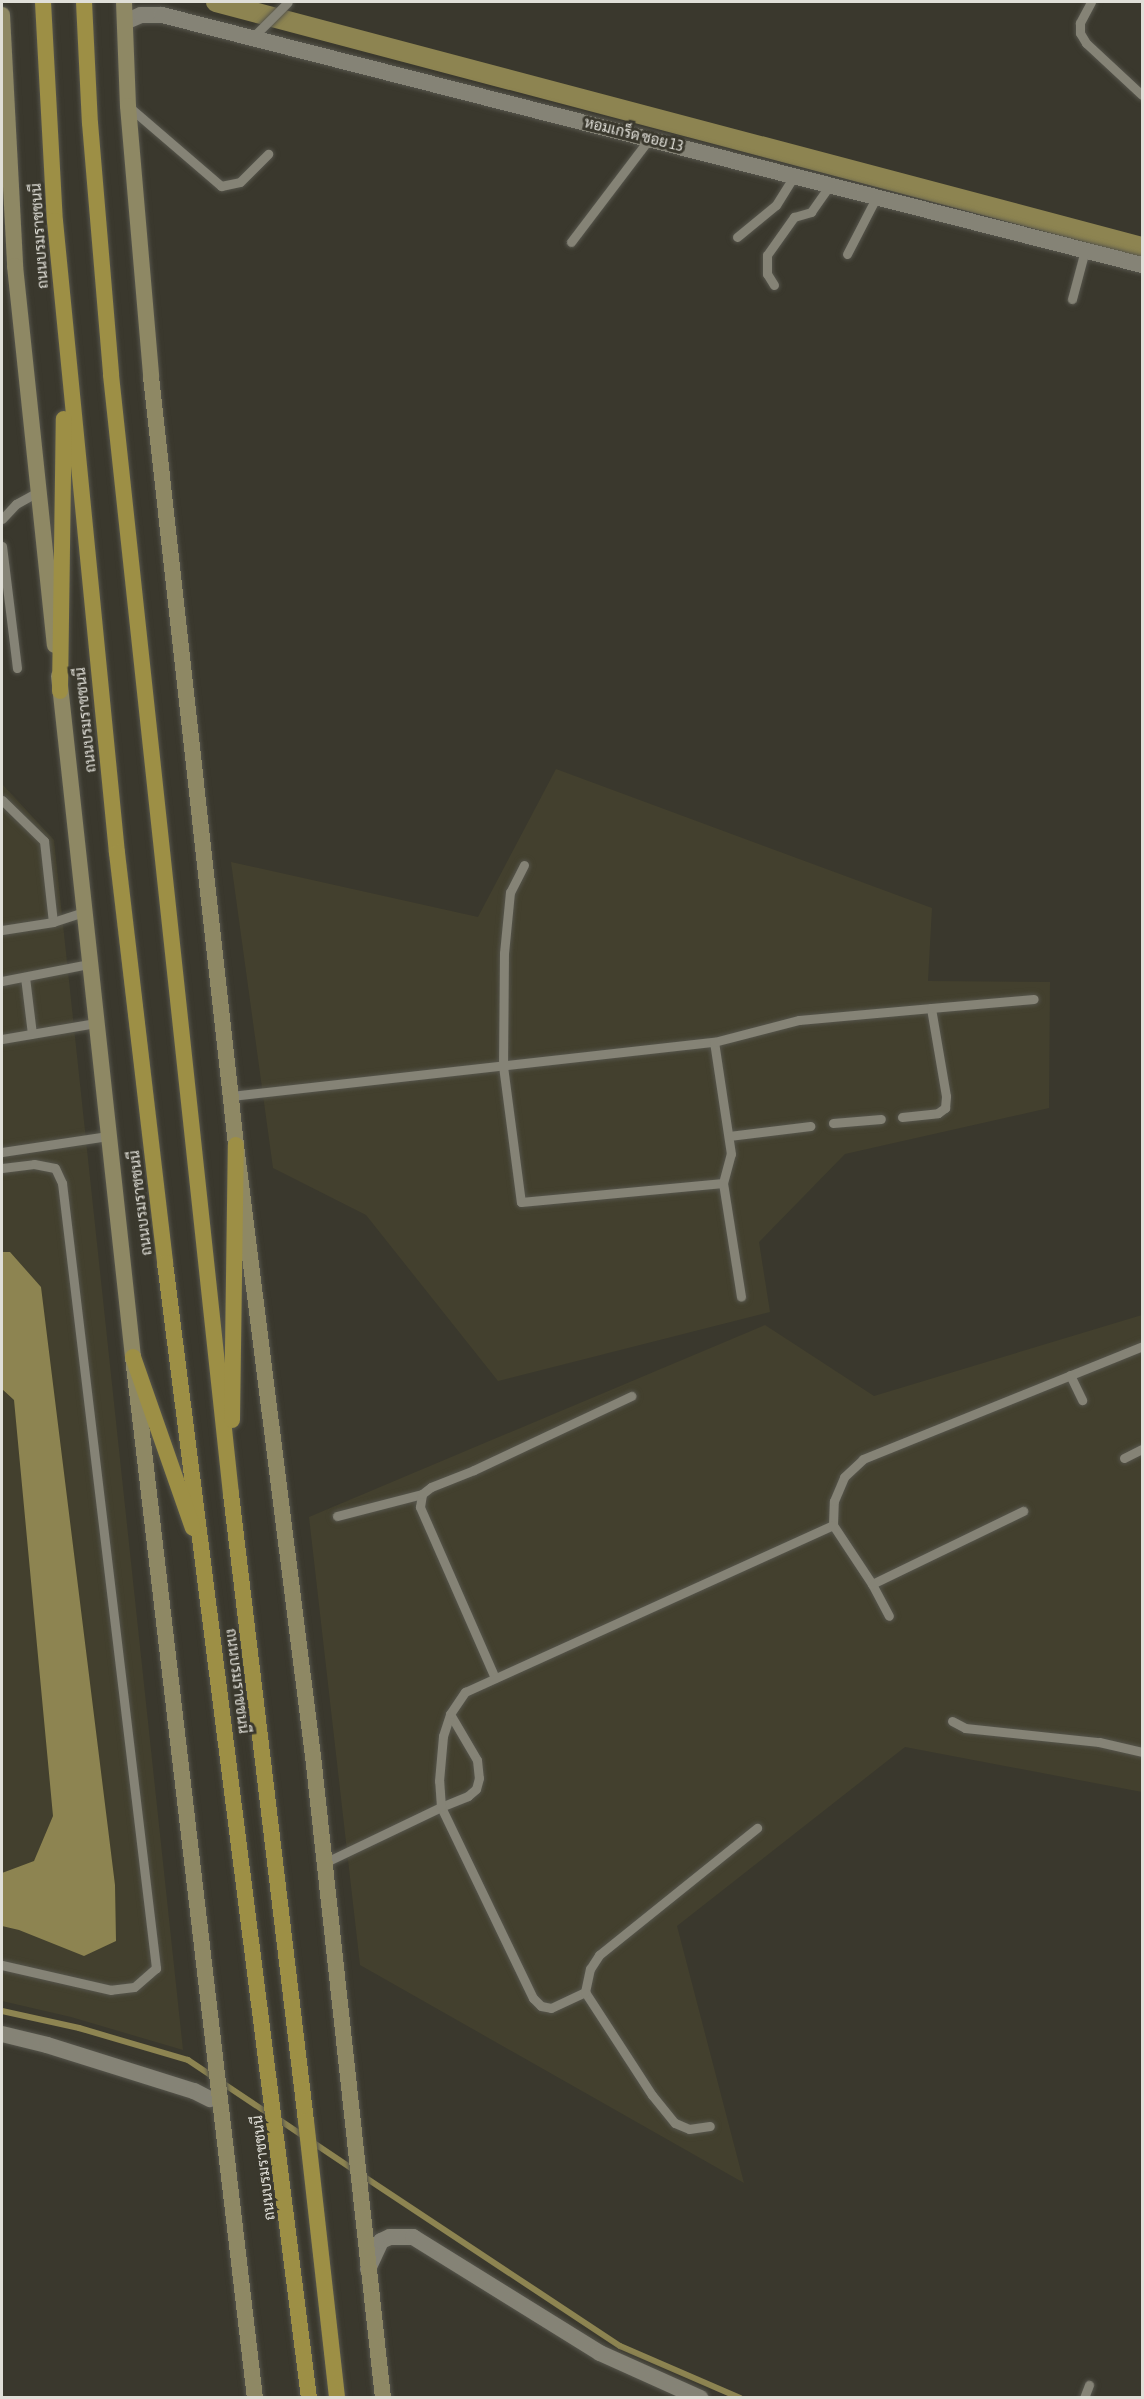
<!DOCTYPE html>
<meta charset="utf-8">
<style>
body{margin:0}
#map{position:relative;width:1144px;height:2399px;overflow:hidden;background:#3a382d;font-family:"Asap Condensed",Sarabun,sans-serif}
div>[style]{position:absolute}
[style*='--x']{left:calc(var(--x)*1px);top:calc(var(--y)*1px);width:calc(var(--w)*1px);rotate:calc(var(--a)*1deg)}
.built>*{inset:0;background:#43402e}
.water>*{inset:0;background:#8d8451}
.stream>*{height:6px;margin:-3px;padding:0 3px;transform-origin:3px;border-radius:3px;background:#8d8451}
.canal>*{height:20px;margin:-10px;padding:0 10px;transform-origin:10px;border-radius:10px;background:#8d8451}
.roads{filter:drop-shadow(0 0 2px #56554c) drop-shadow(0 0 2px #56554c)}
.service>*{height:9px;margin:-4.5px;padding:0 4.5px;transform-origin:4.5px;border-radius:4.5px;background:#858376}
.minor>*{height:16px;margin:-8px;padding:0 8px;transform-origin:8px;border-radius:8px;background:#858376}
.tertiary>*{height:16px;margin:-8px;padding:0 8px;transform-origin:8px;border-radius:8px;background:#858376}
.secondary>*{height:16px;margin:-8px;padding:0 8px;transform-origin:8px;border-radius:8px;background:#8e8864}
.trunk>*{height:16px;margin:-8px;padding:0 8px;transform-origin:8px;border-radius:8px;background:#9d8f45}
span{translate:-50% -50%;white-space:nowrap;text-align:center;line-height:1.15;-webkit-text-stroke:6px #3a382d;paint-order:stroke}
.street-label{font-size:15px;color:#e0dfd8}
.frame{position:absolute;inset:0;border:3px solid #e0dfd8;pointer-events:none}
</style>
<div id="map">
<div class="built">
<i style="clip-path:polygon(556px 769px,932px 908px,928px 981px,1050px 982px,1049px 1108px,845px 1154px,759px 1242px,770px 1312px,498px 1381px,366px 1215px,273px 1168px,231px 862px,478px 917px)"></i>
<i style="clip-path:polygon(2px 784px,54px 840px,183px 2050px,71px 2017px,2px 2001px)"></i>
<i style="clip-path:polygon(1142px 1315px,1142px 1792px,905px 1747px,677px 1926px,744px 2183px,360px 1965px,309px 1517px,765px 1325px,874px 1396px)"></i>
</div>
<div class="water">
<i style="clip-path:polygon(2px 1252px,10px 1252px,41px 1287px,115px 1885px,116px 1941px,84px 1956px,19px 1930px,2px 1926px,2px 1873px,34px 1861px,53px 1816px,14px 1400px,2px 1389px)"></i>
</div>
<div class="stream">
<i style="--x:2;--y:2011;--w:79;--a:12.4"></i>
<i style="--x:79;--y:2028;--w:114;--a:16.4"></i>
<i style="--x:188;--y:2060;--w:97;--a:33.7"></i>
<i style="--x:278;--y:2119;--w:92;--a:33.9"></i>
<i style="--x:363;--y:2176;--w:308;--a:33.5"></i>
<i style="--x:620;--y:2346;--w:131;--a:23.4"></i>
</div>
<div class="canal">
<i style="--x:216;--y:2;--w:958;--a:14.82"></i>
</div>
<div class="roads">
<div class="service">
<i style="--x:1091;--y:2;--w:24;--a:118"></i>
<i style="--x:1080;--y:23;--w:10;--a:90"></i>
<i style="--x:1080;--y:33;--w:12;--a:59"></i>
<i style="--x:1086;--y:43;--w:76;--a:42.9"></i>
<i style="--x:253;--y:37;--w:49;--a:-45"></i>
<i style="--x:128;--y:106;--w:123;--a:40.7"></i>
<i style="--x:221;--y:186;--w:19;--a:-12"></i>
<i style="--x:240;--y:182;--w:40;--a:-45"></i>
<i style="--x:737;--y:237;--w:50;--a:-39.4"></i>
<i style="--x:776;--y:205;--w:36;--a:-58"></i>
<i style="--x:571;--y:242;--w:131;--a:-52.8"></i>
<i style="--x:847;--y:254;--w:65;--a:-62.7"></i>
<i style="--x:774;--y:285;--w:13;--a:-122"></i>
<i style="--x:767;--y:274;--w:19;--a:-90"></i>
<i style="--x:767;--y:255;--w:47;--a:-54.6"></i>
<i style="--x:794;--y:217;--w:18;--a:-16"></i>
<i style="--x:811;--y:212;--w:33;--a:-55"></i>
<i style="--x:1072;--y:299;--w:51;--a:-75.1"></i>
<i style="--x:2;--y:519;--w:21;--a:-47"></i>
<i style="--x:16;--y:504;--w:25;--a:-29"></i>
<i style="--x:2;--y:546;--w:123;--a:83"></i>
<i style="--x:2;--y:800;--w:59;--a:44.3"></i>
<i style="--x:44;--y:841;--w:81;--a:83.7"></i>
<i style="--x:524;--y:865;--w:30;--a:117"></i>
<i style="--x:510;--y:892;--w:61;--a:95.6"></i>
<i style="--x:504;--y:953;--w:113;--a:90.5"></i>
<i style="--x:503;--y:1066;--w:137;--a:82.5"></i>
<i style="--x:521;--y:1202;--w:203;--a:-5.4"></i>
<i style="--x:723;--y:1183;--w:30;--a:-75"></i>
<i style="--x:731;--y:1154;--w:113;--a:-98.6"></i>
<i style="--x:2;--y:930;--w:52;--a:-8.9"></i>
<i style="--x:53;--y:922;--w:33;--a:-18"></i>
<i style="--x:25;--y:977;--w:57;--a:83"></i>
<i style="--x:2;--y:981;--w:89;--a:-11.1"></i>
<i style="--x:2;--y:1039;--w:95;--a:-9.7"></i>
<i style="--x:231;--y:1096;--w:486;--a:-6.4"></i>
<i style="--x:714;--y:1042;--w:88;--a:-14.5"></i>
<i style="--x:799;--y:1020;--w:133;--a:-5.2"></i>
<i style="--x:902;--y:1117;--w:36;--a:-6"></i>
<i style="--x:938;--y:1113;--w:9;--a:-36"></i>
<i style="--x:945;--y:1108;--w:12;--a:-85"></i>
<i style="--x:946;--y:1096;--w:89;--a:-99.7"></i>
<i style="--x:931;--y:1008;--w:103;--a:-5"></i>
<i style="--x:833;--y:1123;--w:48;--a:-4.8"></i>
<i style="--x:729;--y:1136;--w:82;--a:-7"></i>
<i style="--x:2;--y:1152;--w:107;--a:-8.6"></i>
<i style="--x:2;--y:1168;--w:32;--a:-7"></i>
<i style="--x:34;--y:1164;--w:21;--a:11"></i>
<i style="--x:55;--y:1168;--w:17;--a:65"></i>
<i style="--x:62;--y:1183;--w:791;--a:83.17"></i>
<i style="--x:156;--y:1968;--w:29;--a:139"></i>
<i style="--x:134;--y:1987;--w:23;--a:173"></i>
<i style="--x:111;--y:1990;--w:112;--a:-167.1"></i>
<i style="--x:723;--y:1183;--w:115;--a:81"></i>
<i style="--x:1070;--y:1375;--w:28;--a:64"></i>
<i style="--x:1124;--y:1458;--w:20;--a:-27"></i>
<i style="--x:337;--y:1516;--w:88;--a:-14.5"></i>
<i style="--x:833;--y:1525;--w:24;--a:-88"></i>
<i style="--x:834;--y:1501;--w:26;--a:-67"></i>
<i style="--x:844;--y:1477;--w:26;--a:-43"></i>
<i style="--x:863;--y:1459;--w:301;--a:-22"></i>
<i style="--x:872;--y:1584;--w:36;--a:62"></i>
<i style="--x:495;--y:1678;--w:187;--a:-113.7"></i>
<i style="--x:420;--y:1507;--w:13;--a:-81"></i>
<i style="--x:422;--y:1494;--w:11;--a:-38"></i>
<i style="--x:431;--y:1487;--w:46;--a:-21.6"></i>
<i style="--x:474;--y:1470;--w:174;--a:-25.2"></i>
<i style="--x:450;--y:1714;--w:53;--a:59.6"></i>
<i style="--x:477;--y:1760;--w:18;--a:84"></i>
<i style="--x:479;--y:1778;--w:11;--a:105"></i>
<i style="--x:476;--y:1789;--w:11;--a:139"></i>
<i style="--x:468;--y:1796;--w:29;--a:158"></i>
<i style="--x:441;--y:1807;--w:212;--a:64.3"></i>
<i style="--x:533;--y:1998;--w:11;--a:45"></i>
<i style="--x:541;--y:2006;--w:10;--a:11"></i>
<i style="--x:551;--y:2008;--w:38;--a:-25"></i>
<i style="--x:585;--y:1992;--w:123;--a:57"></i>
<i style="--x:652;--y:2095;--w:36;--a:51"></i>
<i style="--x:675;--y:2123;--w:15;--a:23"></i>
<i style="--x:689;--y:2129;--w:21;--a:-8"></i>
<i style="--x:952;--y:1721;--w:15;--a:28"></i>
<i style="--x:965;--y:1728;--w:135;--a:6"></i>
<i style="--x:1099;--y:1742;--w:44;--a:13.1"></i>
<i style="--x:324;--y:1863;--w:130;--a:-25.6"></i>
<i style="--x:441;--y:1807;--w:26;--a:-94"></i>
<i style="--x:439;--y:1781;--w:45;--a:-84.9"></i>
<i style="--x:443;--y:1736;--w:23;--a:-72"></i>
<i style="--x:450;--y:1714;--w:27;--a:-56"></i>
<i style="--x:465;--y:1692;--w:404;--a:-24.4"></i>
<i style="--x:833;--y:1525;--w:71;--a:56.5"></i>
<i style="--x:872;--y:1584;--w:168;--a:-25.8"></i>
<i style="--x:585;--y:1992;--w:24;--a:-78"></i>
<i style="--x:590;--y:1969;--w:17;--a:-57"></i>
<i style="--x:599;--y:1955;--w:203;--a:-38.8"></i>
<i style="--x:1084;--y:2398;--w:14;--a:-69"></i>
</div>
<div class="minor">
<i style="--x:2;--y:2034;--w:46;--a:13.7"></i>
<i style="--x:47;--y:2045;--w:154;--a:17.4"></i>
<i style="--x:194;--y:2091;--w:18;--a:27"></i>
<i style="--x:368;--y:2269;--w:31;--a:-65"></i>
<i style="--x:381;--y:2241;--w:10;--a:-24"></i>
<i style="--x:390;--y:2237;--w:23;--a:0"></i>
<i style="--x:413;--y:2237;--w:220;--a:31.8"></i>
<i style="--x:600;--y:2353;--w:110;--a:24.2"></i>
</div>
<div class="tertiary">
<i style="--x:125;--y:22;--w:17;--a:-24"></i>
<i style="--x:141;--y:15;--w:21;--a:0"></i>
<i style="--x:162;--y:15;--w:1011;--a:14.31"></i>
</div>
<div class="secondary">
<i style="--x:124;--y:2;--w:104;--a:87.8"></i>
<i style="--x:128;--y:106;--w:272;--a:85.1"></i>
<i style="--x:151;--y:377;--w:773;--a:83.68"></i>
<i style="--x:236;--y:1145;--w:616;--a:82.82"></i>
<i style="--x:313;--y:1756;--w:646;--a:83.78"></i>
<i style="--x:2;--y:15;--w:251;--a:87"></i>
<i style="--x:15;--y:266;--w:381;--a:84"></i>
<i style="--x:59;--y:676;--w:685;--a:83.8"></i>
<i style="--x:133;--y:1357;--w:1048;--a:83.32"></i>
</div>
<div class="trunk">
<i style="--x:43;--y:2;--w:219;--a:86.9"></i>
<i style="--x:55;--y:221;--w:635;--a:84.4"></i>
<i style="--x:117;--y:853;--w:413;--a:83.3"></i>
<i style="--x:165;--y:1263;--w:1144;--a:82.77"></i>
<i style="--x:84;--y:2;--w:121;--a:87.2"></i>
<i style="--x:90;--y:123;--w:253;--a:85.2"></i>
<i style="--x:111;--y:375;--w:1125;--a:83.88"></i>
<i style="--x:231;--y:1494;--w:631;--a:83.18"></i>
<i style="--x:306;--y:2121;--w:279;--a:83.6"></i>
<i style="--x:60;--y:691;--w:272;--a:-89.2"></i>
<i style="--x:133;--y:1357;--w:181;--a:70.7"></i>
<i style="--x:232;--y:1420;--w:275;--a:-89.2"></i>
</div>
</div>
<div class="street-label">
<span style="left:634px;top:134px;rotate:14deg">หอมเกร็ด ซอย 13</span>
<span style="left:39px;top:236px;rotate:-94deg">ถนนบรมราชชนนี</span>
<span style="left:85px;top:720px;rotate:-96deg">ถนนบรมราชชนนี</span>
<span style="left:140px;top:1203px;rotate:-97deg">ถนนบรมราชชนนี</span>
<span style="left:238px;top:1681px;rotate:83deg">ถนนบรมราชชนนี</span>
<span style="left:263px;top:2168px;rotate:-97deg">ถนนบรมราชชนนี</span>
</div>
<div class="frame"></div>
</div>
